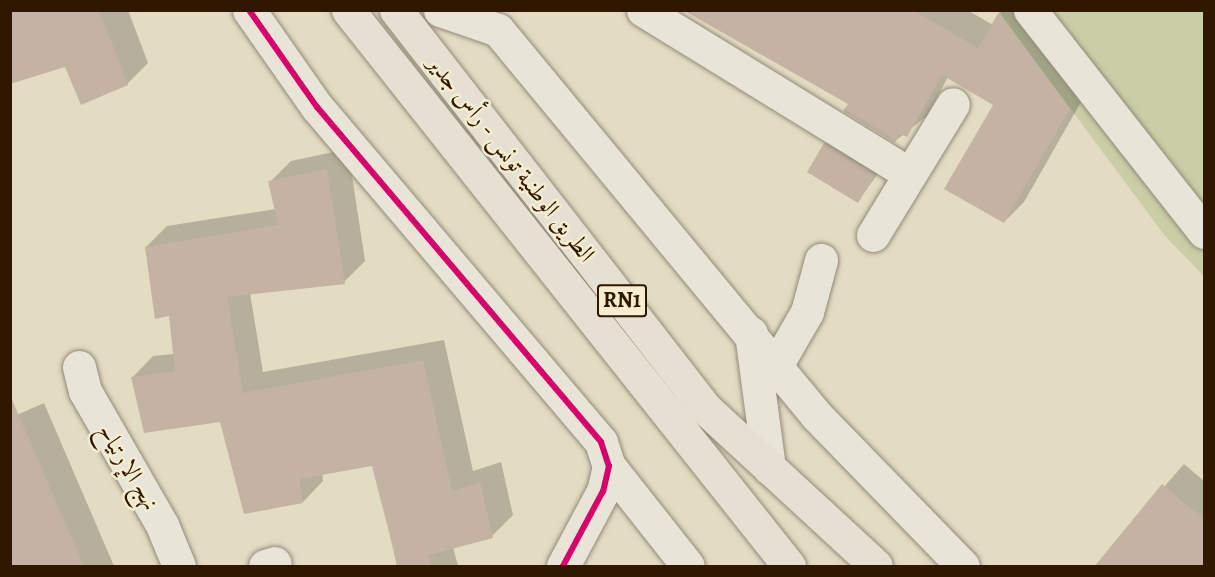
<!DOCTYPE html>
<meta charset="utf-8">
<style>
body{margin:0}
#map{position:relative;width:1215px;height:577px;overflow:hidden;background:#e3dbc2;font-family:Alegreya,Amiri,serif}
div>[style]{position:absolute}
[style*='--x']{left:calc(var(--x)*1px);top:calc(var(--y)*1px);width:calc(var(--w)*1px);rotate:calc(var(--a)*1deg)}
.green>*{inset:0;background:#c9cea7}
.shadow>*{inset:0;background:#0003}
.building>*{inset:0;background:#c4b2a3}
.roads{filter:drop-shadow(0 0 2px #928a79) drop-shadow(0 0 2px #928a79)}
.minor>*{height:33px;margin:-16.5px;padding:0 16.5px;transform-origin:16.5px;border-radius:16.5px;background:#e8e4d8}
.major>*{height:33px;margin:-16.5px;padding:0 16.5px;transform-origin:16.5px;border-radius:16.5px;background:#e5e0d1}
.cycleway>*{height:6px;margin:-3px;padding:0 3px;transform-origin:3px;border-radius:3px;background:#d6006c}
span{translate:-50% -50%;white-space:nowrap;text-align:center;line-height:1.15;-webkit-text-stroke:5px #f6eccf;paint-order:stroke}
.shield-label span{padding:2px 4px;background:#f6eccf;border:2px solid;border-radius:4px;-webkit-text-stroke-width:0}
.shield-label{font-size:22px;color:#2f1700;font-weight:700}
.street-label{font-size:24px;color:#2f1700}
.frame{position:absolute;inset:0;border:12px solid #2f1700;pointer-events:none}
</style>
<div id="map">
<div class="green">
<i style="clip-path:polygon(998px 11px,1204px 11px,1204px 276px,1165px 236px)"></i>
</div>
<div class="shadow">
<i style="clip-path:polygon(10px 10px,128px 10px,148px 63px,127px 84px,65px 65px)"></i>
<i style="clip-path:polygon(686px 10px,967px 10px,993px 25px,1002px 10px,1032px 10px,1089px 88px,1024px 202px,1004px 222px,995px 104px,948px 77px,927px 116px,895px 141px,850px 103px)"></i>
<i style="clip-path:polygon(838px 131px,887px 161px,858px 201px,825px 144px)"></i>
<i style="clip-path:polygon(348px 149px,365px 261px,344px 282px,250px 293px,263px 372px,444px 340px,473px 471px,501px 462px,513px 515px,492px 536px,453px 547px,458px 566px,397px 566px,374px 464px,322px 473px,323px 481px,303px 502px,221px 421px,133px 377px,153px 356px,174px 354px,170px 314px,146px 247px,167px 226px,276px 209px,270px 182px,291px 161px)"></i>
<i style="clip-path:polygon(44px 403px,114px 566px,12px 566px,10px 418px)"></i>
<i style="clip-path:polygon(1184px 464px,1204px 481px,1204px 566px,1097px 564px)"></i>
</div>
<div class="building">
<i style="clip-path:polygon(10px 10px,99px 10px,128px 85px,81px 105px,65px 67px,10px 84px)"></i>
<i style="clip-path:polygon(683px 10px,913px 10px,978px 48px,999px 12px,1070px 109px,1004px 223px,944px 189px,993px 105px,942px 75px,907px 137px,900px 134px,895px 143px,843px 111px,848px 104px)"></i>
<i style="clip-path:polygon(824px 143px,875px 175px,858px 203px,807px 172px)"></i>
<i style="clip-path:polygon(327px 169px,345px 284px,227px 297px,243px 393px,423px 360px,452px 491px,480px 482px,493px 538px,429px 555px,432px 567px,398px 567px,372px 466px,299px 479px,303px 503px,244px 514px,220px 422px,144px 433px,131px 377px,175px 371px,169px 316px,155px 319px,145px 247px,278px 225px,268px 181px)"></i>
<i style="clip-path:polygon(10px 395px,84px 567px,10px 567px)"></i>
<i style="clip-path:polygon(1162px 484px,1204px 519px,1204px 567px,1094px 567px)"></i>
</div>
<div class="roads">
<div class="minor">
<i style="--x:249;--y:10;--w:118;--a:55"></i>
<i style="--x:317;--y:107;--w:439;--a:49.7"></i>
<i style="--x:601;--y:442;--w:25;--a:72"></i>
<i style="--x:609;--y:466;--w:26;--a:103"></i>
<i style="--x:603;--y:491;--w:85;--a:118.1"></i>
<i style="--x:440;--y:10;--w:61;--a:19"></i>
<i style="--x:498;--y:30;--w:501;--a:50.43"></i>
<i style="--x:817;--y:416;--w:209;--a:45.8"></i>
<i style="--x:643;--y:10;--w:313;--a:31.6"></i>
<i style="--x:1030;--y:10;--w:282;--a:51.9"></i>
<i style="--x:873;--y:235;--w:153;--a:-58.6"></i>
<i style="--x:751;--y:333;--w:136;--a:82.4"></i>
<i style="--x:777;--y:364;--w:60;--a:-60"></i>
<i style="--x:807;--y:312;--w:54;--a:-74.9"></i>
<i style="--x:79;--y:367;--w:25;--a:76"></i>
<i style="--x:85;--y:391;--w:155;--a:60.1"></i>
<i style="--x:162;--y:525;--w:44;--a:67.5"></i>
<i style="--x:609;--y:466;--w:127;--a:51.7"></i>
<i style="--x:265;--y:566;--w:10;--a:-17"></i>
</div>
<div class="major">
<i style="--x:348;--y:10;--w:710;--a:51.58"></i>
<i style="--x:396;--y:10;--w:505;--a:52.15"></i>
<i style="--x:706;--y:409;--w:231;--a:42.7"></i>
</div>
</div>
<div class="cycleway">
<i style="--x:249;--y:10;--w:118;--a:55"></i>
<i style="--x:317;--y:107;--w:439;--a:49.7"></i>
<i style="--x:601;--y:442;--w:25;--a:72"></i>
<i style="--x:609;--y:466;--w:26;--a:103"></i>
<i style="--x:603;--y:491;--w:85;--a:118.1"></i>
</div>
<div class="shield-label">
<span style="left:622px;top:301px">RN1</span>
</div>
<div class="street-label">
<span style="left:511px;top:159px;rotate:52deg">الطريق الوطنية تونس - رأس جدير</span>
<span style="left:128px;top:467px;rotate:59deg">نهج الإرتياح</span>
</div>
<div class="frame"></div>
</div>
